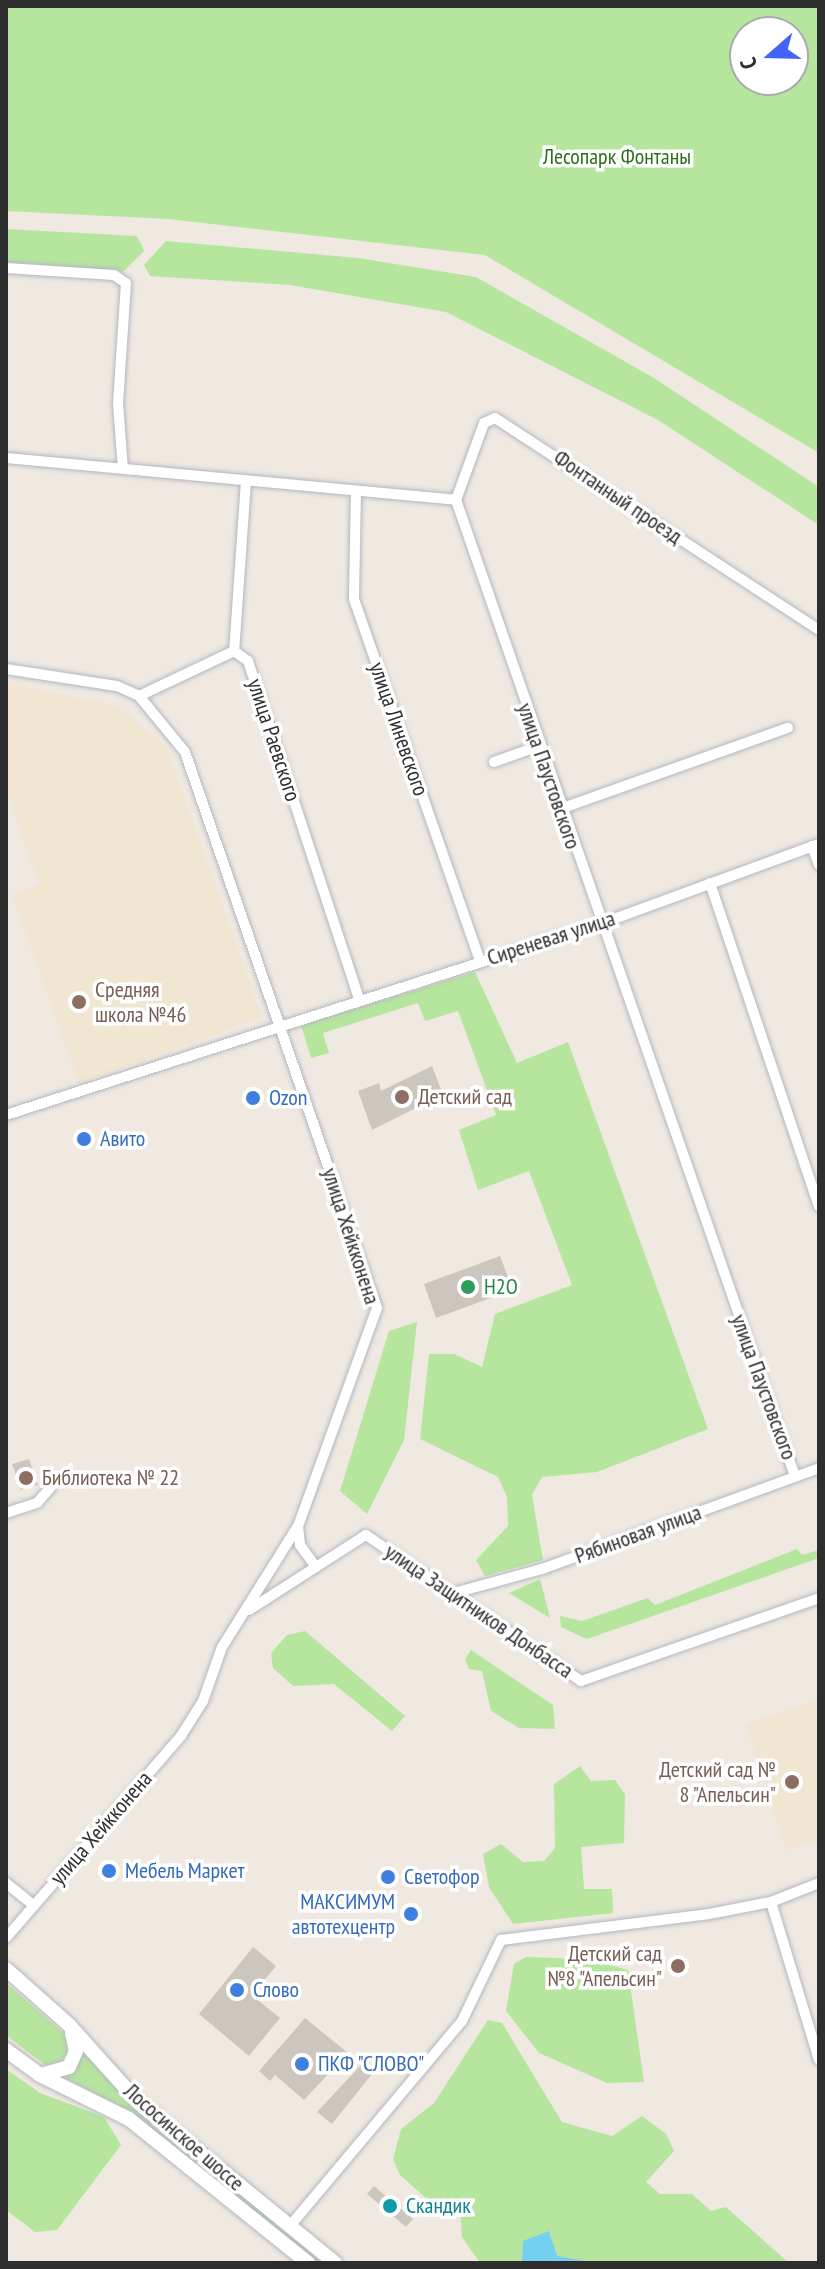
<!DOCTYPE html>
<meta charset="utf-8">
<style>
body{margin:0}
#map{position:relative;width:825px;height:2269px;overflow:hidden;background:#efe9e1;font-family:"PT Sans Narrow",sans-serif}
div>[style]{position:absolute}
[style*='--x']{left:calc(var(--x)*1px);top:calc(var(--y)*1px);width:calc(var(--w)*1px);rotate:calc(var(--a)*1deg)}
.education>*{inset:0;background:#f0e6d1}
.green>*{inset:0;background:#b6e59e}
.water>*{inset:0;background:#75cff0}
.building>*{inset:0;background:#cbc7bf}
.roads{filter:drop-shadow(0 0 2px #b4b7c1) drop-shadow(0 0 2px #b4b7c1)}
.street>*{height:10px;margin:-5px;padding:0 5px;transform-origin:5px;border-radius:5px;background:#fff}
.secondary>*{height:14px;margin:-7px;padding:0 7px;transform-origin:7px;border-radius:7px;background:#fff}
.dots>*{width:22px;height:22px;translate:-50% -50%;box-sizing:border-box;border:4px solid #fff;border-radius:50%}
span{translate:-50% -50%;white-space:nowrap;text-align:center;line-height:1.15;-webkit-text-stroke:7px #fff;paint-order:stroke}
.park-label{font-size:22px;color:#2c6e1b}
.street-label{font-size:22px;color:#2e2e2e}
.education-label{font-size:22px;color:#785e54}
.left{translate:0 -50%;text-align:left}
.right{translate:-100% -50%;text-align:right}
.shop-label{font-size:22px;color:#366cbe}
.leisure-label{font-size:22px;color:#27864d}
.culture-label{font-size:22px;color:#0d838f}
.frame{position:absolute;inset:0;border:8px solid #2e2e2e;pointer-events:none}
.north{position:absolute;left:729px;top:16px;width:80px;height:80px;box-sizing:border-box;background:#fff;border:2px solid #ababab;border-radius:50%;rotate:250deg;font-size:22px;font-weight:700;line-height:32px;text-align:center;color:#2e2e2e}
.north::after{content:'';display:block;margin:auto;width:28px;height:36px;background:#4264fb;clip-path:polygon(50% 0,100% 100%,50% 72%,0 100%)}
</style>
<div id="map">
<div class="education">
<i style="clip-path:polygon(6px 683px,118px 706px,167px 749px,262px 1017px,79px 1083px,12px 894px,39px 884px,6px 788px)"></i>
<i style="clip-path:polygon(819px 1699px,819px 1840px,787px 1850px,746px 1725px)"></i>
</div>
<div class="green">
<i style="clip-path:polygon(evenodd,6px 6px,819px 6px,819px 453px,485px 255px,168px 219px,6px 211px,6px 6px,745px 32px,793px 32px,793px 80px,745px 80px,745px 32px)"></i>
<i style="clip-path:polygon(6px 229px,137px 236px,144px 251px,123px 272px,6px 262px)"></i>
<i style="clip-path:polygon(166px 241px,358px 258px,476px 277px,654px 378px,819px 487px,819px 525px,658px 420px,446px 312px,290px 285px,150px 276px,144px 265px)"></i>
<i style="clip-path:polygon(475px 972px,517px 1063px,568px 1042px,708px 1429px,597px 1472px,542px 1477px,532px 1495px,543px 1560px,485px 1576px,476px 1560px,508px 1526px,507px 1497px,498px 1477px,420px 1439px,429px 1354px,454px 1354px,482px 1367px,495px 1314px,572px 1285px,529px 1171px,478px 1190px,459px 1130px,496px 1115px,458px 1011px,425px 1021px,418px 1003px,323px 1033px,329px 1053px,311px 1058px,301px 1025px)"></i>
<i style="clip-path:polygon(417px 1322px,404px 1440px,367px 1514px,340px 1491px,389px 1331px)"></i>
<i style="clip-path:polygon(797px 1549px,802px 1555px,819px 1550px,819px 1558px,587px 1639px,561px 1627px,560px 1616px,582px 1621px,648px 1598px,655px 1605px)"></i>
<i style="clip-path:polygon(540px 1579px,550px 1618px,509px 1593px)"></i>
<i style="clip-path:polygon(305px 1631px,405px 1716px,392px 1731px,334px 1684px,293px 1686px,273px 1668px,271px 1653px,287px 1635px)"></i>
<i style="clip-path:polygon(471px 1650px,553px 1705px,555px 1729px,519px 1728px,491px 1711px,482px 1671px,469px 1669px,465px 1659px)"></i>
<i style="clip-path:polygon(580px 1766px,591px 1781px,615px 1780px,625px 1794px,624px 1843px,581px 1847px,584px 1889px,612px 1889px,613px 1913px,513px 1924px,489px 1887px,483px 1854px,501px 1844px,523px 1862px,544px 1861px,555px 1848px,554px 1784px)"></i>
<i style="clip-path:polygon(526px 1957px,586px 1959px,628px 1970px,644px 2082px,607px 2083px,539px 2053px,506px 2011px,514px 1964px)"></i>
<i style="clip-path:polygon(6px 1983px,67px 2036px,67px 2053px,60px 2062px,45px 2065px,6px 2035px)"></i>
<i style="clip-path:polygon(488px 2020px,502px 2023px,562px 2122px,612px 2136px,642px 2116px,666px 2134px,674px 2151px,646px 2182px,660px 2194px,692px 2194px,711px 2211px,726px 2207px,789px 2263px,480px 2263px,462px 2237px,460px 2210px,436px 2207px,400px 2175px,393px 2159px,401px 2129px,434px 2103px)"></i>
<i style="clip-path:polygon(84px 2053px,135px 2109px,326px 2263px,316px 2263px,132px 2113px,65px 2078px)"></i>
<i style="clip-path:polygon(6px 2069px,40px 2093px,104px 2117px,121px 2145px,57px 2230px,35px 2232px,6px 2210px)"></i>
</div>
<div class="water">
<i style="clip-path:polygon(549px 2231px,557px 2256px,596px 2263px,522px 2263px,523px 2241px)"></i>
</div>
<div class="building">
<i style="clip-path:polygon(432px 1066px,446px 1103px,426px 1111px,424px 1104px,372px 1130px,358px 1091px,379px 1083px,381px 1091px)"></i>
<i style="clip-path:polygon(500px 1256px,513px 1290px,436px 1318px,424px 1284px)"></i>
<i style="clip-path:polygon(29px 1459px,38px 1485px,21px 1490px,12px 1464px)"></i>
<i style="clip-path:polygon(253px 1947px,276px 1966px,252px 1995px,280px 2018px,249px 2056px,199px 2014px)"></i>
<i style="clip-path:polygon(305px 2018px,348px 2053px,304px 2100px,275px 2075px,270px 2081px,259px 2071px)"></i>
<i style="clip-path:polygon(361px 2065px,372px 2074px,332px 2124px,317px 2112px)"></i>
<i style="clip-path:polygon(374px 2186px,413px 2219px,406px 2227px,367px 2194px)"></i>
</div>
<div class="roads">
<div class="street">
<i style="--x:6;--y:268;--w:108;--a:3.7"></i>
<i style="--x:114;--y:275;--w:14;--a:34"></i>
<i style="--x:126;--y:283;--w:120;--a:93.8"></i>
<i style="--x:118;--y:403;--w:66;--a:85.7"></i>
<i style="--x:6;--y:458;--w:452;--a:5.3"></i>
<i style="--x:246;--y:481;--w:170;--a:94"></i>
<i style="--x:234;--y:651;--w:17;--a:36"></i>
<i style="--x:248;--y:661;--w:356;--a:71.8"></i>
<i style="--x:356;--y:491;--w:108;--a:91.1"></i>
<i style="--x:354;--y:599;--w:383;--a:70.8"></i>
<i style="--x:456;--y:500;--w:1033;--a:70.85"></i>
<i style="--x:456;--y:500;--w:82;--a:-70"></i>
<i style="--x:484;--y:423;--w:12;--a:-24"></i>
<i style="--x:495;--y:418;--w:387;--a:33.2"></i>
<i style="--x:6;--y:669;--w:112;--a:8.7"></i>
<i style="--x:117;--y:686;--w:24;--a:24"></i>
<i style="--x:139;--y:696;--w:72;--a:50.6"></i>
<i style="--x:185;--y:752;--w:588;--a:70.95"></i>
<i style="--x:377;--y:1308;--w:232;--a:109.9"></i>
<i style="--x:298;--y:1526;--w:143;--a:122.1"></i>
<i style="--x:222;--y:1647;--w:57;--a:109.4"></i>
<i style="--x:203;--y:1701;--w:41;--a:122.2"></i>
<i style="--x:181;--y:1736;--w:267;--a:130.9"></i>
<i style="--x:139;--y:696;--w:105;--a:-25.3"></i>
<i style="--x:494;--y:762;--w:48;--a:-19.6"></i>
<i style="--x:560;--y:809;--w:242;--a:-19.6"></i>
<i style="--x:812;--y:846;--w:20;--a:70"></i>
<i style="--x:710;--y:883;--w:341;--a:71.4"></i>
<i style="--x:6;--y:1115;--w:624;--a:-17.83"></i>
<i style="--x:600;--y:924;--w:233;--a:-20.1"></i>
<i style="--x:6;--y:1513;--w:33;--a:-18"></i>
<i style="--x:37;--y:1503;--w:21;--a:-49"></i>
<i style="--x:298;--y:1526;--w:19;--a:84"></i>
<i style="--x:300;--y:1545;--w:27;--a:54"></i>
<i style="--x:454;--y:1593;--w:91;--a:-15.3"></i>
<i style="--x:542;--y:1569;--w:295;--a:-20"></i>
<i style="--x:249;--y:1610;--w:139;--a:-32.7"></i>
<i style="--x:366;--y:1535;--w:260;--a:34.2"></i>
<i style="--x:581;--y:1681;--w:252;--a:-19.2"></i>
<i style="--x:6;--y:1883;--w:36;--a:39"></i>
<i style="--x:771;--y:1902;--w:165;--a:73.1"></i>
<i style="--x:290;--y:2226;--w:268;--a:-50"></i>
<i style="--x:462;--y:2021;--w:90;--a:-64.3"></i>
<i style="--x:501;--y:1940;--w:210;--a:-7.1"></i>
<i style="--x:709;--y:1914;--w:63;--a:-11"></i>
<i style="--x:771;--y:1902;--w:52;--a:-21.6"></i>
</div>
<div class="secondary">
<i style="--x:6;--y:1969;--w:84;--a:41.6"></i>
<i style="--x:69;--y:2025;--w:105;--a:48.1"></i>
<i style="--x:139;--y:2103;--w:253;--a:39.2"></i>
<i style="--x:6;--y:2050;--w:42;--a:36.3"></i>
<i style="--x:40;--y:2075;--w:99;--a:26.3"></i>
<i style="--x:129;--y:2119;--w:230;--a:38.8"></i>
<i style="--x:41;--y:2075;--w:29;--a:-16"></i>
<i style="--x:69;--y:2067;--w:17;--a:-66"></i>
<i style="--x:76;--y:2051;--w:18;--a:-103"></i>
</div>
</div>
<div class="dots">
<i style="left:79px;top:1002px;background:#8d6e63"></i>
<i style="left:402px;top:1097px;background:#8d6e63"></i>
<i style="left:253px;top:1098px;background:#3f7fe0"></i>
<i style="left:84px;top:1139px;background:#3f7fe0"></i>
<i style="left:468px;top:1287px;background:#2e9e5b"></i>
<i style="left:26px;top:1478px;background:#8d6e63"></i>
<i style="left:792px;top:1782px;background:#8d6e63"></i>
<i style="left:109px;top:1871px;background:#3f7fe0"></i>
<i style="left:388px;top:1877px;background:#3f7fe0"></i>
<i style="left:411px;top:1914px;background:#3f7fe0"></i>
<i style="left:678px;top:1966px;background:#8d6e63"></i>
<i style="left:237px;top:1990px;background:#3f7fe0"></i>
<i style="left:302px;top:2064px;background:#3f7fe0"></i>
<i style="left:390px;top:2206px;background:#0f9aa8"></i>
</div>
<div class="park-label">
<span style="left:617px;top:157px">Лесопарк Фонтаны</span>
</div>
<div class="street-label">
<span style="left:618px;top:497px;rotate:34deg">Фонтанный проезд</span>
<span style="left:399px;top:729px;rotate:71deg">улица Линевского</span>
<span style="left:274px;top:740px;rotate:72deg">улица Раевского</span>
<span style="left:549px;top:776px;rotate:71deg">улица Паустовского</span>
<span style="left:551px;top:938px;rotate:-18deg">Сиреневая улица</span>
<span style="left:351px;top:1236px;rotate:72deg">улица Хейкконена</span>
<span style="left:764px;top:1387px;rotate:70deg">улица Паустовского</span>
<span style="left:638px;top:1534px;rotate:-20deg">Рябиновая улица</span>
<span style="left:479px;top:1611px;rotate:34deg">улица Защитников Донбасса</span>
<span style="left:101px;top:1828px;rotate:-49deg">улица Хейкконена</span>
<span style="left:184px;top:2137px;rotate:41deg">Лососинское шоссе</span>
</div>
<div class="education-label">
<span class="left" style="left:95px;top:1002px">Средняя<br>школа №46</span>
<span class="left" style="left:418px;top:1097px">Детский сад</span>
<span class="left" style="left:42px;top:1478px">Библиотека № 22</span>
<span class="right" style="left:776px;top:1782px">Детский сад №<br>8 "Апельсин"</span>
<span class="right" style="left:662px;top:1966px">Детский сад<br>№8 "Апельсин"</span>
</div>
<div class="shop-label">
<span class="left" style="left:269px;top:1098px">Ozon</span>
<span class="left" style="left:100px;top:1139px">Авито</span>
<span class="left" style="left:125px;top:1871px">Мебель Маркет</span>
<span class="left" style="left:404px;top:1877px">Светофор</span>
<span class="right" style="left:395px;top:1914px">МАКСИМУМ<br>автотехцентр</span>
<span class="left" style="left:253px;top:1990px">Слово</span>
<span class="left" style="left:318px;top:2064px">ПКФ "СЛОВО"</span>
</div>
<div class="leisure-label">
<span class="left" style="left:484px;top:1287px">H2O</span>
</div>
<div class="culture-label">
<span class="left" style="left:406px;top:2206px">Скандик</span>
</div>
<div class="frame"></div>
<div class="north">С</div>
</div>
